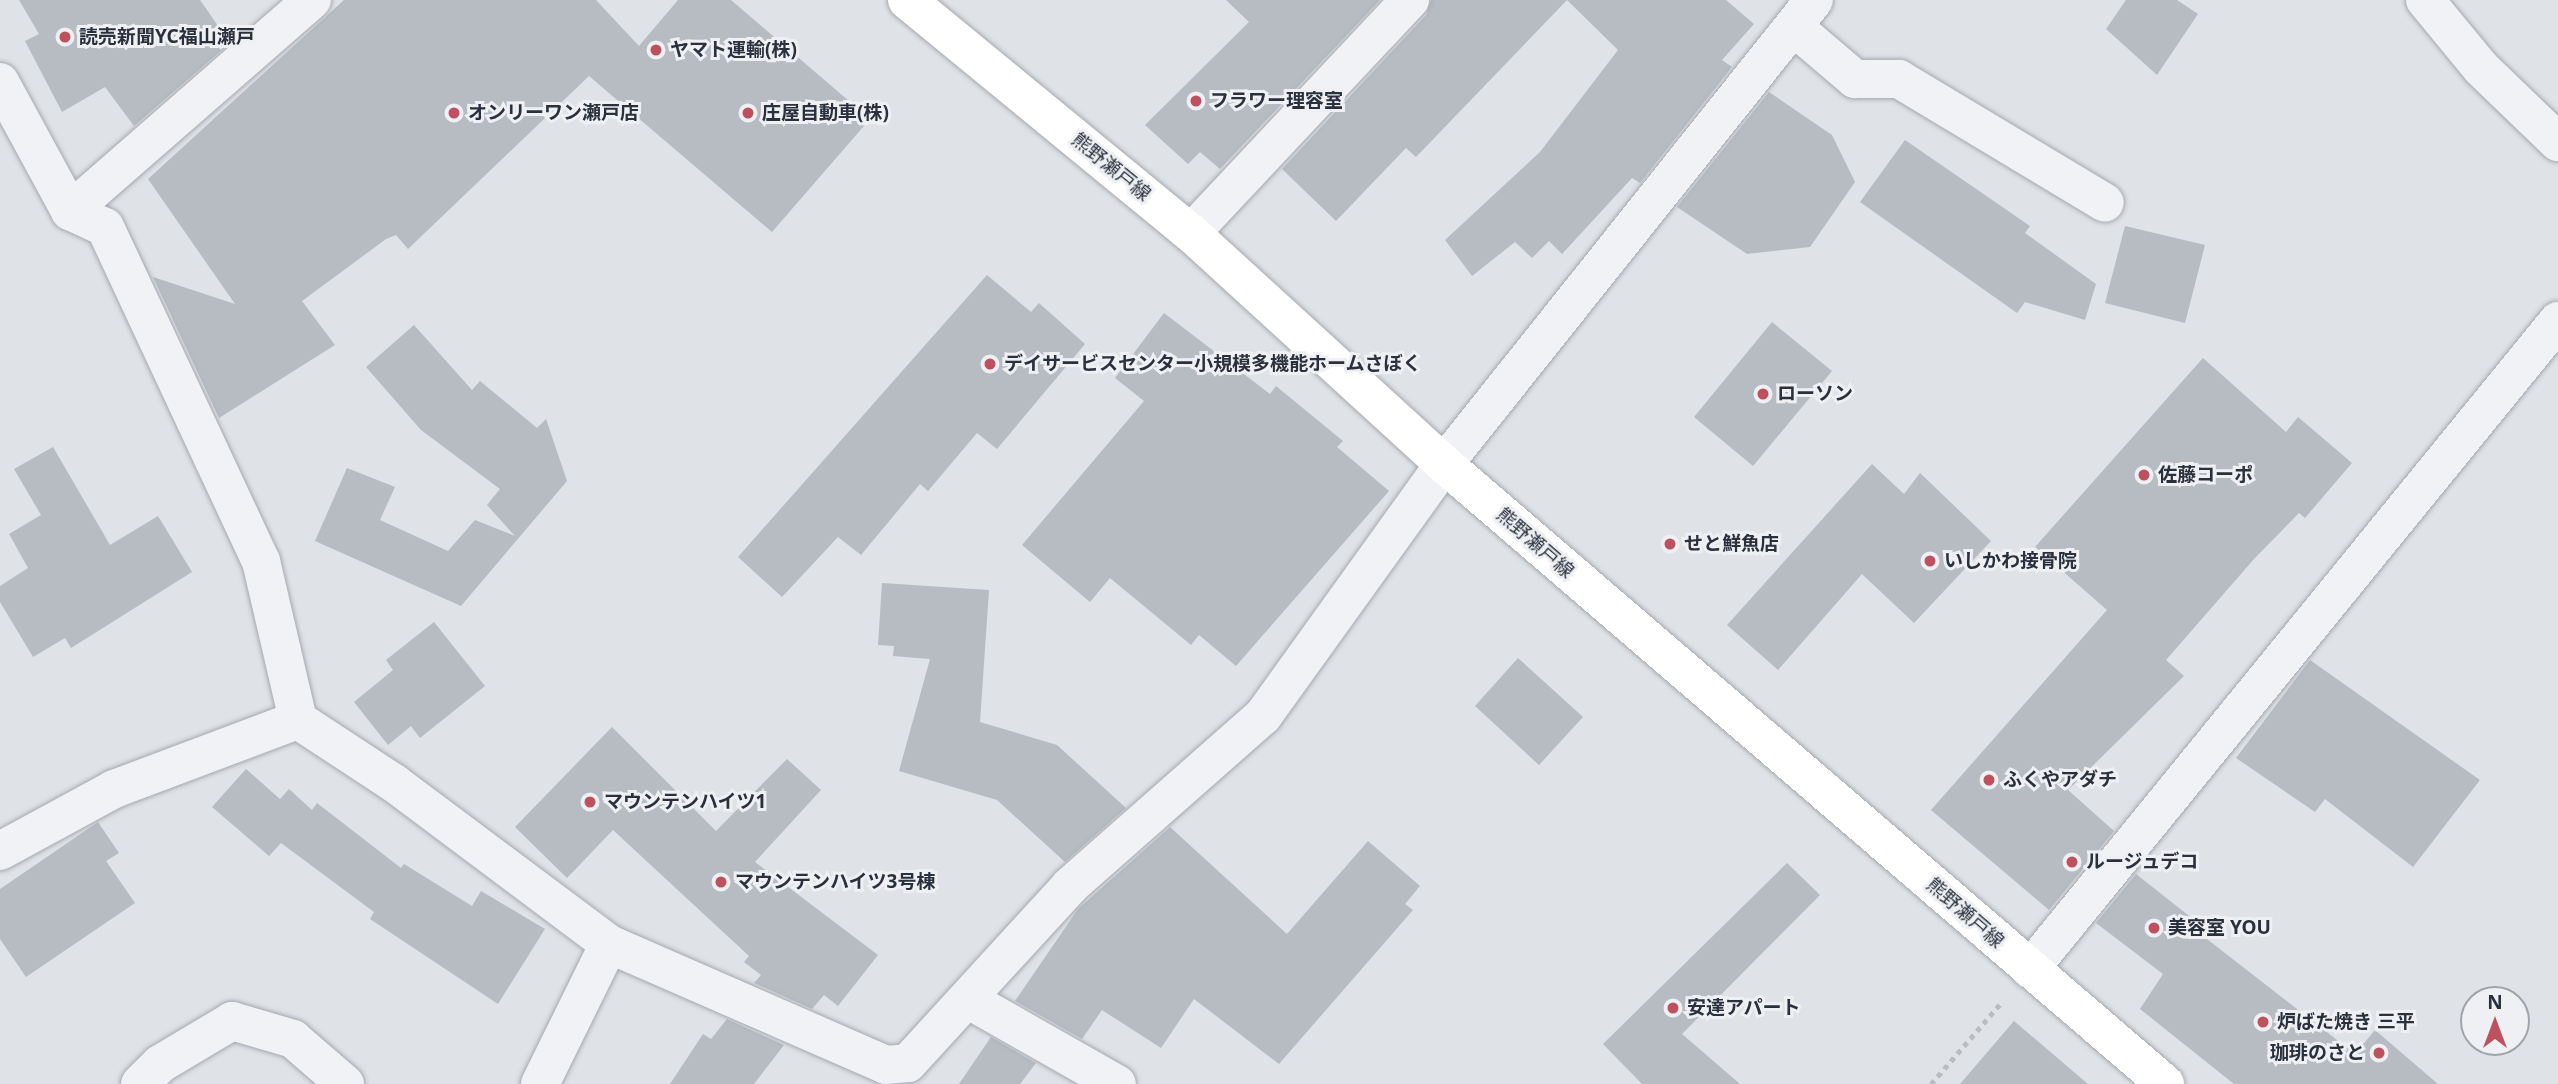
<!DOCTYPE html>
<meta charset="utf-8">
<style>
body{margin:0}
#map{position:relative;width:2558px;height:1084px;overflow:hidden;background:#dfe2e6;font-family:"Noto Sans","Noto Sans JP",sans-serif}
div>[style]{position:absolute}
[style*='--x']{left:calc(var(--x)*1px);top:calc(var(--y)*1px);width:calc(var(--w)*1px);rotate:calc(var(--a)*1deg)}
.building>*{inset:0;background:#b7bbc2}
.path>*{height:4.5px;margin-top:-2.25px;transform-origin:0;background:repeating-linear-gradient(90deg,#b9bcc1 0 5px,transparent 0 10px)}
.roads{filter:drop-shadow(0 0 2px #a5a9b0) drop-shadow(0 0 2px #a5a9b0)}
.minor>*{height:38px;margin:-19px;padding:0 19px;transform-origin:19px;border-radius:19px;background:#f1f2f5}
.major>*{height:38px;margin:-19px;padding:0 19px;transform-origin:19px;border-radius:19px;background:#fff}
.dots>*{width:19px;height:19px;translate:-50% -50%;box-sizing:border-box;border:4px solid #eef0f4;border-radius:50%}
span{translate:-50% -50%;white-space:nowrap;text-align:center;line-height:1.15;-webkit-text-stroke:6px #eef0f4;paint-order:stroke}
.poi-label{font-size:19px;color:#2a303c;font-weight:700}
.left{translate:0 -50%;text-align:left}
.right{translate:-100% -50%;text-align:right}
.street-label{font-size:19px;color:#2a303c}
.north{position:absolute;left:2460px;top:986px;width:70px;height:70px;box-sizing:border-box;background:#eef0f4;border:2px solid #a0a3aa;border-radius:50%;rotate:0deg;font-size:19px;font-weight:700;line-height:28px;text-align:center;color:#2a303c}
.north::after{content:'';display:block;margin:auto;width:24px;height:32px;background:#be515f;clip-path:polygon(50% 0,100% 100%,50% 72%,0 100%)}
</style>
<div id="map">
<div class="building">
<i style="clip-path:polygon(19px 0,200px 0,230px 43px,134px 126px,105px 87px,62px 112px,25px 41px,39px 34px)"></i>
<i style="clip-path:polygon(344px 0,596px 0,639px 46px,678px 0,731px 0,870px 119px,772px 232px,589px 76px,408px 249px,396px 235px,386px 239px,302px 301px,335px 345px,219px 418px,153px 277px,235px 304px,148px 179px)"></i>
<i style="clip-path:polygon(1226px 0,1380px 0,1220px 169px,1200px 152px,1188px 164px,1145px 125px,1249px 22px)"></i>
<i style="clip-path:polygon(1431px 0,1726px 0,1754px 24px,1722px 60px,1732px 67px,1640px 183px,1632px 178px,1562px 254px,1549px 241px,1532px 258px,1515px 242px,1472px 276px,1445px 240px,1540px 152px,1618px 50px,1567px 0,1416px 157px,1406px 148px,1336px 221px,1282px 169px,1426px 15px)"></i>
<i style="clip-path:polygon(2126px 0,2177px 0,2198px 14px,2157px 75px,2106px 29px)"></i>
<i style="clip-path:polygon(1769px 92px,1832px 135px,1855px 182px,1810px 247px,1747px 254px,1677px 207px)"></i>
<i style="clip-path:polygon(1905px 140px,2030px 226px,2025px 233px,2096px 284px,2085px 320px,2025px 302px,2017px 313px,1860px 202px)"></i>
<i style="clip-path:polygon(2125px 226px,2205px 245px,2185px 323px,2105px 303px)"></i>
<i style="clip-path:polygon(987px 275px,1031px 312px,1039px 303px,1085px 344px,997px 449px,977px 433px,928px 491px,920px 484px,861px 555px,838px 537px,782px 597px,738px 557px)"></i>
<i style="clip-path:polygon(1164px 313px,1270px 394px,1276px 386px,1343px 441px,1337px 447px,1389px 491px,1236px 666px,1199px 635px,1191px 645px,1110px 578px,1090px 602px,1022px 545px,1144px 401px,1115px 378px)"></i>
<i style="clip-path:polygon(1772px 322px,1832px 371px,1753px 466px,1694px 417px)"></i>
<i style="clip-path:polygon(414px 325px,472px 390px,480px 381px,537px 428px,546px 419px,567px 481px,461px 606px,315px 541px,347px 468px,395px 487px,380px 520px,448px 551px,475px 520px,515px 536px,487px 505px,500px 489px,421px 430px,366px 367px)"></i>
<i style="clip-path:polygon(2203px 358px,2286px 432px,2298px 417px,2352px 463px,2305px 518px,2299px 513px,2254px 559px,2166px 660px,2184px 676px,2068px 790px,2114px 831px,2049px 910px,1931px 810px,2107px 610px,2035px 547px)"></i>
<i style="clip-path:polygon(53px 447px,110px 545px,158px 516px,192px 572px,71px 648px,65px 638px,33px 657px,0 602px,0 586px,28px 568px,9px 534px,41px 515px,14px 469px)"></i>
<i style="clip-path:polygon(1872px 464px,1904px 494px,1920px 473px,1991px 541px,1914px 623px,1862px 574px,1778px 670px,1727px 625px)"></i>
<i style="clip-path:polygon(882px 583px,989px 590px,980px 722px,1057px 745px,1126px 808px,1065px 862px,997px 800px,899px 771px,930px 659px,893px 656px,894px 646px,878px 645px)"></i>
<i style="clip-path:polygon(434px 622px,485px 686px,420px 738px,411px 726px,388px 745px,354px 702px,393px 670px,386px 660px)"></i>
<i style="clip-path:polygon(1518px 658px,1583px 717px,1539px 765px,1475px 706px)"></i>
<i style="clip-path:polygon(2310px 660px,2480px 780px,2413px 867px,2325px 799px,2315px 812px,2236px 758px)"></i>
<i style="clip-path:polygon(612px 727px,716px 831px,787px 759px,821px 790px,755px 862px,878px 955px,838px 1006px,824px 995px,812px 1009px,754px 983px,761px 975px,744px 962px,749px 956px,613px 830px,567px 878px,515px 827px)"></i>
<i style="clip-path:polygon(246px 769px,280px 799px,289px 789px,312px 810px,317px 803px,401px 868px,404px 864px,472px 906px,481px 891px,545px 929px,498px 1004px,370px 919px,374px 912px,281px 843px,269px 856px,212px 807px)"></i>
<i style="clip-path:polygon(98px 822px,119px 853px,106px 861px,135px 903px,26px 977px,0 939px,0 889px)"></i>
<i style="clip-path:polygon(1170px 827px,1287px 934px,1368px 841px,1420px 886px,1405px 904px,1413px 910px,1279px 1064px,1194px 999px,1161px 1048px,1102px 1010px,1082px 1039px,1015px 1001px,1078px 909px)"></i>
<i style="clip-path:polygon(1787px 863px,1820px 895px,1682px 1034px,1740px 1084px,1642px 1084px,1603px 1044px)"></i>
<i style="clip-path:polygon(2136px 874px,2198px 923px,2194px 929px,2355px 1054px,2375px 1030px,2438px 1084px,2234px 1084px,2140px 1009px,2163px 974px,2096px 923px)"></i>
<i style="clip-path:polygon(727px 1019px,784px 1045px,754px 1084px,670px 1084px,703px 1034px,711px 1039px)"></i>
<i style="clip-path:polygon(2014px 1021px,2088px 1084px,1960px 1084px)"></i>
<i style="clip-path:polygon(991px 1037px,1036px 1063px,1020px 1084px,959px 1084px)"></i>
</div>
<div class="path">
<i style="--x:1931;--y:1084;--w:107;--a:-49.2"></i>
</div>
<div class="roads">
<div class="minor">
<i style="--x:2425;--y:0;--w:88;--a:50.5"></i>
<i style="--x:2481;--y:68;--w:107;--a:43.9"></i>
<i style="--x:1795;--y:28;--w:79;--a:40.4"></i>
<i style="--x:1855;--y:79;--w:44;--a:0"></i>
<i style="--x:1899;--y:79;--w:240;--a:31"></i>
<i style="--x:0;--y:82;--w:147;--a:61.5"></i>
<i style="--x:70;--y:211;--w:38;--a:25"></i>
<i style="--x:105;--y:227;--w:369;--a:65"></i>
<i style="--x:261;--y:561;--w:163;--a:76.9"></i>
<i style="--x:298;--y:720;--w:115;--a:33.3"></i>
<i style="--x:394;--y:783;--w:269;--a:36.8"></i>
<i style="--x:609;--y:944;--w:302;--a:23.6"></i>
<i style="--x:886;--y:1065;--w:22;--a:-5"></i>
<i style="--x:908;--y:1063;--w:240;--a:-47.5"></i>
<i style="--x:1070;--y:886;--w:257;--a:-41.4"></i>
<i style="--x:1263;--y:716;--w:310;--a:-54.3"></i>
<i style="--x:1444;--y:464;--w:593;--a:-51.43"></i>
<i style="--x:70;--y:211;--w:321;--a:-41.1"></i>
<i style="--x:1191;--y:233;--w:320;--a:-46.8"></i>
<i style="--x:0;--y:851;--w:130;--a:-28.5"></i>
<i style="--x:114;--y:789;--w:197;--a:-20.6"></i>
<i style="--x:2030;--y:969;--w:836;--a:-50.83"></i>
<i style="--x:969;--y:1000;--w:170;--a:29.6"></i>
<i style="--x:140;--y:1084;--w:28;--a:-45"></i>
<i style="--x:160;--y:1064;--w:84;--a:-30.8"></i>
<i style="--x:232;--y:1021;--w:64;--a:16.4"></i>
<i style="--x:293;--y:1039;--w:69;--a:40.9"></i>
<i style="--x:540;--y:1084;--w:156;--a:-63.8"></i>
</div>
<div class="major">
<i style="--x:907;--y:0;--w:367;--a:39.4"></i>
<i style="--x:1191;--y:233;--w:343;--a:42.4"></i>
<i style="--x:1444;--y:464;--w:951;--a:40.69"></i>
</div>
</div>
<div class="dots">
<i style="left:65px;top:37px;background:#be515f"></i>
<i style="left:656px;top:50px;background:#be515f"></i>
<i style="left:1196px;top:101px;background:#be515f"></i>
<i style="left:454px;top:113px;background:#be515f"></i>
<i style="left:748px;top:113px;background:#be515f"></i>
<i style="left:990px;top:364px;background:#be515f"></i>
<i style="left:1763px;top:394px;background:#be515f"></i>
<i style="left:2144px;top:475px;background:#be515f"></i>
<i style="left:1670px;top:544px;background:#be515f"></i>
<i style="left:1930px;top:561px;background:#be515f"></i>
<i style="left:1989px;top:780px;background:#be515f"></i>
<i style="left:590px;top:802px;background:#be515f"></i>
<i style="left:2072px;top:862px;background:#be515f"></i>
<i style="left:721px;top:882px;background:#be515f"></i>
<i style="left:2154px;top:928px;background:#be515f"></i>
<i style="left:1673px;top:1008px;background:#be515f"></i>
<i style="left:2263px;top:1022px;background:#be515f"></i>
<i style="left:2379px;top:1053px;background:#be515f"></i>
</div>
<div class="poi-label">
<span class="left" style="left:79px;top:37px">読売新聞YC福山瀬戸</span>
<span class="left" style="left:670px;top:50px">ヤマト運輸(株)</span>
<span class="left" style="left:1210px;top:101px">フラワー理容室</span>
<span class="left" style="left:468px;top:113px">オンリーワン瀬戸店</span>
<span class="left" style="left:762px;top:113px">庄屋自動車(株)</span>
<span class="left" style="left:1004px;top:364px">デイサービスセンター小規模多機能ホームさぼく</span>
<span class="left" style="left:1777px;top:394px">ローソン</span>
<span class="left" style="left:2158px;top:475px">佐藤コーポ</span>
<span class="left" style="left:1684px;top:544px">せと鮮魚店</span>
<span class="left" style="left:1944px;top:561px">いしかわ接骨院</span>
<span class="left" style="left:2003px;top:780px">ふくやアダチ</span>
<span class="left" style="left:604px;top:802px">マウンテンハイツ1</span>
<span class="left" style="left:2086px;top:862px">ルージュデコ</span>
<span class="left" style="left:735px;top:882px">マウンテンハイツ3号棟</span>
<span class="left" style="left:2168px;top:928px">美容室 YOU</span>
<span class="left" style="left:1687px;top:1008px">安達アパート</span>
<span class="left" style="left:2277px;top:1022px">炉ばた焼き 三平</span>
<span class="right" style="left:2365px;top:1053px">珈琲のさと</span>
</div>
<div class="street-label">
<span style="left:1111px;top:167px;rotate:39deg">熊野瀬戸線</span>
<span style="left:1535px;top:543px;rotate:41deg">熊野瀬戸線</span>
<span style="left:1965px;top:913px;rotate:41deg">熊野瀬戸線</span>
</div>
<div class="north">N</div>
</div>
